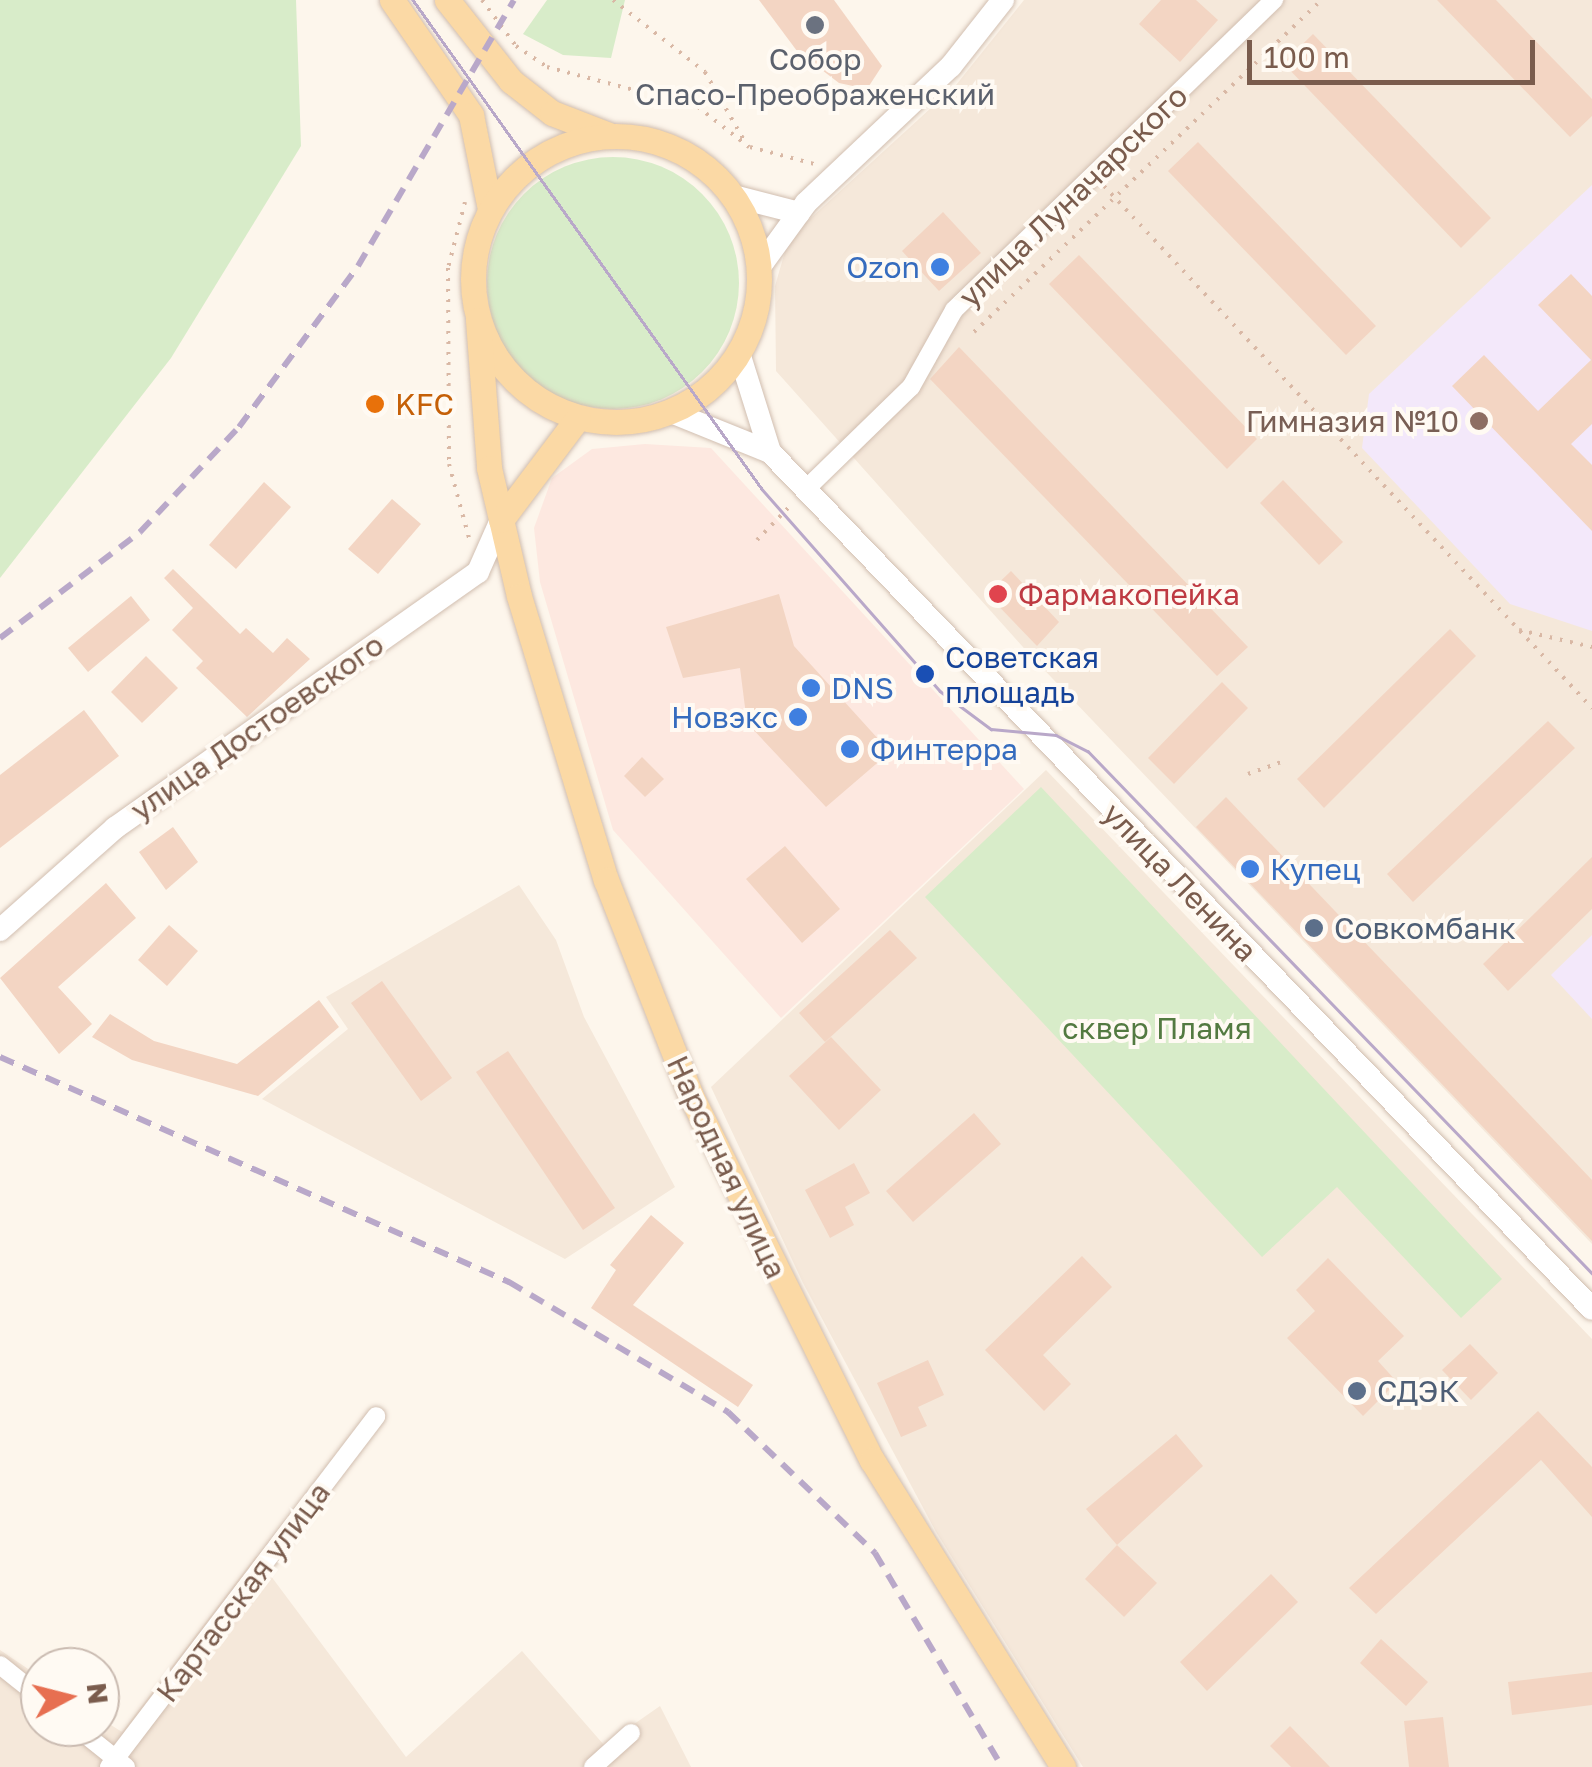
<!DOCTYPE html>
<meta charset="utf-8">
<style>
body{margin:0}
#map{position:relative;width:1592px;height:1767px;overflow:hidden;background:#fdf6ec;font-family:"Golos Text",sans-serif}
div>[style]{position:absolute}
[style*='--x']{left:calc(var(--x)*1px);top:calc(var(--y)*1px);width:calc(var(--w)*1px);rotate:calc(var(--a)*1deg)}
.residential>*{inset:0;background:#f5e8da}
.commercial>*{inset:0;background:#fde8e0}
.education>*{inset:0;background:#f3e8fa}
.green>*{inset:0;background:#d8ecc9}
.round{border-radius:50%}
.building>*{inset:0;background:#f3d5c3}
.path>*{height:4px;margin-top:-2px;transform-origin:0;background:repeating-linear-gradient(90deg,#d9b8a5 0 2.5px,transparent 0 10.5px)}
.roads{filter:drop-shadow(0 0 2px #d1beb0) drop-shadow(0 0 2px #d1beb0)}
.street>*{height:18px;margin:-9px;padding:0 9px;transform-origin:9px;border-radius:9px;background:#fff}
.secondary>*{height:22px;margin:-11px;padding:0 11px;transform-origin:11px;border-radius:11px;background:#fff}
.primary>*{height:25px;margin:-12.5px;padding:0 12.5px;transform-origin:12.5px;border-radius:12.5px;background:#fbd9a5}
.primary>.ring{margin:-12.5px;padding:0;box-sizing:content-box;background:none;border:25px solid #fbd9a5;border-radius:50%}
.tram>*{height:2.5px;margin:-1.25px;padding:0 1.25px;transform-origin:1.25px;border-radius:1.25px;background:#b9a8c9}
.rail>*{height:6px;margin-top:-3px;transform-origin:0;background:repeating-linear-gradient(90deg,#b9a8c9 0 15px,transparent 0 25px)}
.dots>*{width:28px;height:28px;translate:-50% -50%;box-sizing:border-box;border:5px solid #fffaf3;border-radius:50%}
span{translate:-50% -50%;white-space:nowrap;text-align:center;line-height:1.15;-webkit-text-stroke:8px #fffaf3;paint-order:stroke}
.worship-label{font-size:30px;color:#5b616d}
.street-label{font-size:30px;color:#7a5c4d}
.shop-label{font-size:30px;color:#366cbe}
.right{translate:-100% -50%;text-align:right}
.left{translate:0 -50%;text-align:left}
.food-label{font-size:30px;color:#c56008}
.education-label{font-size:30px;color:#785e54}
.health-label{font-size:30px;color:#be3a42}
.transit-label{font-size:30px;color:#164399}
.service-label{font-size:30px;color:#4e5e75}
.park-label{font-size:30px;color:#537a41}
.north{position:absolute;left:20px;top:1647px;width:100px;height:100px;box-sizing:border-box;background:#fffaf3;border:2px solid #cabbb1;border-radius:50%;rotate:83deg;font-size:28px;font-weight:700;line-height:40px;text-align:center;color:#7a5c4d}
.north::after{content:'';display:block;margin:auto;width:35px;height:45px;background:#e76f51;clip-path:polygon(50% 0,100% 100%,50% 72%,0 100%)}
.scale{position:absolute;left:1247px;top:40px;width:288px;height:45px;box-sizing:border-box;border:5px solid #7a5c4d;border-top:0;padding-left:12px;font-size:30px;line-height:35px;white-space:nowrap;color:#7a5c4d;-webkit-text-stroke:8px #fffaf3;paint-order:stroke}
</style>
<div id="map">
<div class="residential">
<i style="clip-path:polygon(1024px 0,1592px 0,1592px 1244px,1031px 656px,776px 371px,775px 286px,789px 238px,956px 85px)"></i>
<i style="clip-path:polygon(1046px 770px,1592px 1339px,1592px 1767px,1083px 1767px,936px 1532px,803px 1283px,711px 1087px)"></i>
<i style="clip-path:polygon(519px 885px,556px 940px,584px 1017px,675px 1187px,565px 1259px,262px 1099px,348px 1029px,326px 997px)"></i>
<i style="clip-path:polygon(256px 1556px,406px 1757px,522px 1651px,604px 1745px,660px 1706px,691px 1767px,0 1767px,0 1650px,40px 1677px,40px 1727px,100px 1727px,100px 1718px,122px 1732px)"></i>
</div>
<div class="commercial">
<i style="clip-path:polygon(645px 444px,711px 448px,1024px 789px,781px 1018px,613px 830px,540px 582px,534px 528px,552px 478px,592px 449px)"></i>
</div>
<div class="education">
<i style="clip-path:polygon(1592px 185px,1592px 631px,1510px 604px,1362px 448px,1369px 394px)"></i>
<i style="clip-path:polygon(1592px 935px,1592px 1019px,1551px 975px)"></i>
</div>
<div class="green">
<i style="clip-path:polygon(0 0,296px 0,301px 146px,171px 358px,0 578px)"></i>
<i style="clip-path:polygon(547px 0,625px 0,611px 58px,563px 55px,523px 34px)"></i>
<i class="round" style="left:487px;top:157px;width:252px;height:252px"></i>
<i style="clip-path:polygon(1041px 787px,1502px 1279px,1461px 1318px,1337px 1187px,1262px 1257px,925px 897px)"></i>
</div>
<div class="building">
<i style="clip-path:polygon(759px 0,834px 0,882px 66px,867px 89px,839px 83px,797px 51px)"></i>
<i style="clip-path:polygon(1161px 0,1196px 0,1218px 20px,1180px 62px,1139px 24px)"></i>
<i style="clip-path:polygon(1437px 0,1496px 0,1592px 99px,1592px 116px,1570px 137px)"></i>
<i style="clip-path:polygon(1313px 34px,1491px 218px,1461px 248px,1283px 63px)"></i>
<i style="clip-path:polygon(1198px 142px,1376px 326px,1346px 355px,1168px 171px)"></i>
<i style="clip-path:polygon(943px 212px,981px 253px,939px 291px,902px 251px)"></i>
<i style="clip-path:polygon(1079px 255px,1257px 439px,1227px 469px,1049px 284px)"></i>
<i style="clip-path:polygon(1571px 274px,1592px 296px,1592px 424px,1571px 444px,1592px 465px,1592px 531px,1452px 386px,1484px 355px,1538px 411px,1591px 360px,1538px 305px)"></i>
<i style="clip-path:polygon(959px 347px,1248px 647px,1217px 676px,930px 379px)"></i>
<i style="clip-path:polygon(1283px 480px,1343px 542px,1319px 565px,1260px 503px)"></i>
<i style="clip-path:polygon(264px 482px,291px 507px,236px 569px,209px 545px)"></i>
<i style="clip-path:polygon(392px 499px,421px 524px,378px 574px,348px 549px)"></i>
<i style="clip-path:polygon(173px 569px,240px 634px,246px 628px,273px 653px,287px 638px,310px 659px,247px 717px,196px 668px,203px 661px,172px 630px,193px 608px,164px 578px)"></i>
<i style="clip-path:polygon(1011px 571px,1059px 622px,1037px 646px,987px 594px)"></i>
<i style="clip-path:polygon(779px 594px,794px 646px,890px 752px,826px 807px,747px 723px,740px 668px,683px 678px,666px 627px)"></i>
<i style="clip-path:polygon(131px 596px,150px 620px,88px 672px,68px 648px)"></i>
<i style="clip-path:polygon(1450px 629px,1476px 656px,1324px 808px,1297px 779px)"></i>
<i style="clip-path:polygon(146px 656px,178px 688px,142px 723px,111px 692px)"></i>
<i style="clip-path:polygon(1222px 682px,1248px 708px,1174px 784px,1148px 758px)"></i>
<i style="clip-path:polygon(84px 710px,119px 756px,0 848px,0 775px)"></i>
<i style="clip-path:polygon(1548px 721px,1575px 748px,1413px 902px,1387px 874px)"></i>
<i style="clip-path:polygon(642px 757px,664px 779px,645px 797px,624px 776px)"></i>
<i style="clip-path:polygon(1226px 797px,1592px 1180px,1592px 1241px,1196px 827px)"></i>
<i style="clip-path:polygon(173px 827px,198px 862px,166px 890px,139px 852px)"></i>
<i style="clip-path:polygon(785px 846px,840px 909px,802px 943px,746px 879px)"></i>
<i style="clip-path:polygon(1592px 857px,1592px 909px,1508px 991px,1483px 964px)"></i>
<i style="clip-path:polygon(106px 883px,136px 918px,58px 987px,92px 1024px,59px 1054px,0 978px)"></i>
<i style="clip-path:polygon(169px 925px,198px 951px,167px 986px,138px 960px)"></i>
<i style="clip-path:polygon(890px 930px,917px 958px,825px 1042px,799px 1013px)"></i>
<i style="clip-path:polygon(382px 981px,452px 1078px,421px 1101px,351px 1003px)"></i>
<i style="clip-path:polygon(319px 1000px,339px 1027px,258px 1096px,132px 1060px,92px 1037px,110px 1014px,154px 1041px,237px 1064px)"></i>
<i style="clip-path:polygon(831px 1037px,881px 1090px,839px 1130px,789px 1076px)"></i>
<i style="clip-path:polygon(508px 1051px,615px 1208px,583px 1230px,476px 1072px)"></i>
<i style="clip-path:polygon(974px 1113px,1001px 1144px,913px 1222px,886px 1191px)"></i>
<i style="clip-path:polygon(854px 1163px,870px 1193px,845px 1207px,854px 1225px,830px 1238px,805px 1190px)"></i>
<i style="clip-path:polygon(651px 1215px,684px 1243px,633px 1305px,753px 1385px,738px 1407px,591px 1308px,616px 1270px,610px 1265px)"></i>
<i style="clip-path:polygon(1082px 1256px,1112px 1287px,1043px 1355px,1071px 1384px,1044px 1411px,985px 1350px)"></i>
<i style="clip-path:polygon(1328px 1258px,1404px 1336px,1378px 1361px,1397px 1382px,1363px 1416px,1287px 1338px,1315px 1311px,1296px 1290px)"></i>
<i style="clip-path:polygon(1470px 1344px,1498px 1373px,1471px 1400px,1442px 1370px)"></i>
<i style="clip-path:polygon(928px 1360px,944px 1395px,918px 1407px,927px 1426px,901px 1437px,877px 1383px)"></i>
<i style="clip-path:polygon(1538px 1411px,1592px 1467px,1592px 1517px,1541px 1460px,1376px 1614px,1349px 1588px)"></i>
<i style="clip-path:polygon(1176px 1434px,1203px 1466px,1117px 1545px,1086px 1509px)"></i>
<i style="clip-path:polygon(1117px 1545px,1157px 1583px,1124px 1617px,1085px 1579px)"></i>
<i style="clip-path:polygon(1271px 1574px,1298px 1602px,1207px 1691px,1180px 1662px)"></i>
<i style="clip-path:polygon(1381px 1639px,1428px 1682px,1406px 1706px,1360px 1663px)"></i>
<i style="clip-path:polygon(1592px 1672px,1592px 1705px,1512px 1715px,1508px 1682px)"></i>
<i style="clip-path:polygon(1443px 1717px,1449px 1767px,1409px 1767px,1404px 1721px)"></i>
<i style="clip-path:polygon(1290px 1726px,1330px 1767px,1291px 1767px,1270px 1746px)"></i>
</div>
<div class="path">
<i style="--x:482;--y:0;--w:57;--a:53.5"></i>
<i style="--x:516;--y:46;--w:37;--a:34"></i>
<i style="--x:547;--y:67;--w:156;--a:14.8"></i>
<i style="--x:698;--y:107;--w:65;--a:38.1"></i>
<i style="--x:613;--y:0;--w:117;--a:38"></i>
<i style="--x:705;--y:72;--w:78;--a:60.2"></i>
<i style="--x:750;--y:147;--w:70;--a:14.8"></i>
<i style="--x:1104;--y:186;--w:715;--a:46.93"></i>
<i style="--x:465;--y:202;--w:68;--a:104.4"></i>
<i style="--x:448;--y:268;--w:196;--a:89.7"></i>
<i style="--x:449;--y:464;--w:77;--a:74.9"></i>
<i style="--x:974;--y:332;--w:480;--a:-43.7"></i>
<i style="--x:757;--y:540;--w:50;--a:-45.8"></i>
<i style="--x:1519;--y:630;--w:75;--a:13.1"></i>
<i style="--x:1248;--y:774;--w:35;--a:-20"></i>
</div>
<div class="roads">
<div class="street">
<i style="--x:805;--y:490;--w:148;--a:-44.2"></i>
<i style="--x:911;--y:387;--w:88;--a:-60.8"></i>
<i style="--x:954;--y:310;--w:446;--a:-44.1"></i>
<i style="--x:0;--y:1665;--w:51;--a:38.7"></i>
<i style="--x:76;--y:1727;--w:64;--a:38.7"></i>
<i style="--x:109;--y:1767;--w:441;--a:-52.7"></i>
<i style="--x:593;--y:1767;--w:51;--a:-41.8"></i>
</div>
<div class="secondary">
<i style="--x:733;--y:196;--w:68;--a:14.4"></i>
<i style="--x:759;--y:268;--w:80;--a:-54.1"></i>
<i style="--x:806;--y:203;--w:199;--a:-43.4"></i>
<i style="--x:951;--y:66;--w:84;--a:-51.8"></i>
<i style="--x:739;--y:353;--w:104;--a:72.6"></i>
<i style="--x:770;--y:452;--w:1187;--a:46.19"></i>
<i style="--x:671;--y:412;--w:107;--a:22"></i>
<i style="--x:0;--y:930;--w:154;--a:-41.6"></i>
<i style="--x:115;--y:828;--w:444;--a:-35.2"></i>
<i style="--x:478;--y:572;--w:57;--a:-66.1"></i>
</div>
<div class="primary">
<i style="--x:392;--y:0;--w:140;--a:55.5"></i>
<i style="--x:471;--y:115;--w:96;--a:78.6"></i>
<i style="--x:447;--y:0;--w:103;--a:51.7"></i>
<i style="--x:511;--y:81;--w:52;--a:38"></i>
<i style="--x:552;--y:113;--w:61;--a:21.1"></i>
<i class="ring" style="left:473px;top:136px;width:261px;height:261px"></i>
<i style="--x:478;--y:320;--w:148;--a:85.7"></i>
<i style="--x:489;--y:468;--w:131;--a:76.8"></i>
<i style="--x:519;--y:596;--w:297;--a:73"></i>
<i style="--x:606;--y:880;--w:232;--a:68.5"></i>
<i style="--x:691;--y:1096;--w:407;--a:63.6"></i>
<i style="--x:872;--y:1460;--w:362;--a:58.1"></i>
<i style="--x:501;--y:520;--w:128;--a:-53"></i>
</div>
</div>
<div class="tram">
<i style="--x:413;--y:0;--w:601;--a:54.48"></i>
<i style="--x:762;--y:489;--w:269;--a:48.6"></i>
<i style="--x:940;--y:691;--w:64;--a:36.7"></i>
<i style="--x:991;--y:729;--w:65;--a:5.3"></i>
<i style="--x:1056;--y:735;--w:36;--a:27"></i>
<i style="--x:1088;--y:751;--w:726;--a:46.01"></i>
</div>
<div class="rail">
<i style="--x:0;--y:638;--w:176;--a:-37.1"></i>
<i style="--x:140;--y:532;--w:144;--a:-46.7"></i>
<i style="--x:239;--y:427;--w:200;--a:-53.5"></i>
<i style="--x:358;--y:266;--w:308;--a:-59.6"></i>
<i style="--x:0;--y:1057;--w:557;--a:23.85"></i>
<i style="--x:509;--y:1282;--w:255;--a:30.7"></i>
<i style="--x:728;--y:1412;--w:204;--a:43.8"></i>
<i style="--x:875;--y:1553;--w:249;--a:59.3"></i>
</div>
<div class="dots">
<i style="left:815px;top:25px;background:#6b7280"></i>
<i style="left:940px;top:267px;background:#3f7fe0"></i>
<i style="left:375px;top:404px;background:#e8710a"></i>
<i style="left:1479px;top:421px;background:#8d6e63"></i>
<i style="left:998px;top:594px;background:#e0444e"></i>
<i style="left:925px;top:674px;background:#1a4fb4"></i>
<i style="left:811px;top:688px;background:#3f7fe0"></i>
<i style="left:798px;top:717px;background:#3f7fe0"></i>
<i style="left:850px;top:749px;background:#3f7fe0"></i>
<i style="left:1250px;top:869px;background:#3f7fe0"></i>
<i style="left:1314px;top:928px;background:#5c6f8a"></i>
<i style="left:1357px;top:1391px;background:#5c6f8a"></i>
</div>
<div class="worship-label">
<span style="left:815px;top:76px">Собор<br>Спасо-Преображенский</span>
</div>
<div class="street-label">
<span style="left:1073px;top:196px;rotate:-44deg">улица Луначарского</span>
<span style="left:257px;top:727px;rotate:-35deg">улица Достоевского</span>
<span style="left:1180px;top:882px;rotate:46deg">улица Ленина</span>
<span style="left:727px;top:1167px;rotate:65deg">Народная улица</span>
<span style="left:243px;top:1592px;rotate:-53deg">Картасская улица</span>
</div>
<div class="shop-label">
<span class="right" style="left:920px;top:267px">Ozon</span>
<span class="left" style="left:831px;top:688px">DNS</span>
<span class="right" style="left:778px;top:717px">Новэкс</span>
<span class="left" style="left:870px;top:749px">Финтерра</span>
<span class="left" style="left:1270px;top:869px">Купец</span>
</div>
<div class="food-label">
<span class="left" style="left:395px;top:404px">KFC</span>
</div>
<div class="education-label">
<span class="right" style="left:1459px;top:421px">Гимназия №10</span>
</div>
<div class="health-label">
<span class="left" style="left:1018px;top:594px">Фармакопейка</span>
</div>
<div class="transit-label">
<span class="left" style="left:945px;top:674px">Советская<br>площадь</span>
</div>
<div class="service-label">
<span class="left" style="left:1334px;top:928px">Совкомбанк</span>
<span class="left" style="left:1377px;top:1391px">СДЭК</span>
</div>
<div class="park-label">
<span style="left:1157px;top:1028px">сквер Пламя</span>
</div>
<div class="north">N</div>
<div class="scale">100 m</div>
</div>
